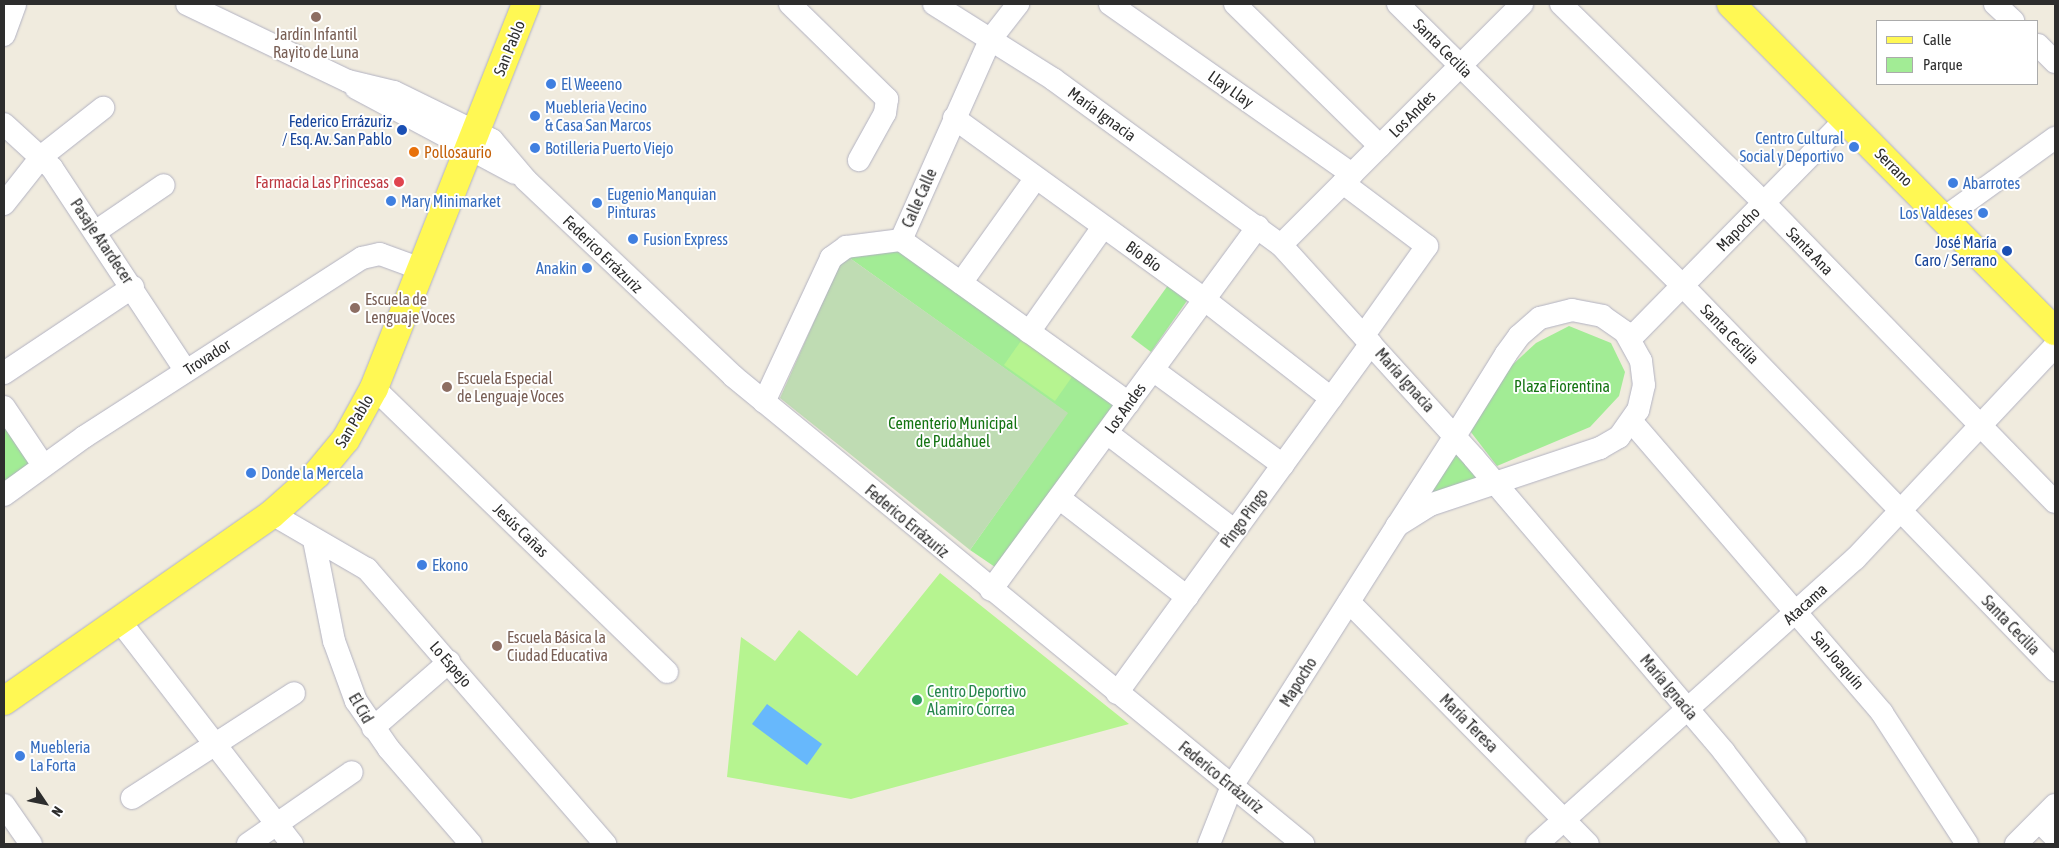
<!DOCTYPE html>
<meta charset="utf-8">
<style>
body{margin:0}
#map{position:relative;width:2059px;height:848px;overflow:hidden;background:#f0ebde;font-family:"Asap Condensed",sans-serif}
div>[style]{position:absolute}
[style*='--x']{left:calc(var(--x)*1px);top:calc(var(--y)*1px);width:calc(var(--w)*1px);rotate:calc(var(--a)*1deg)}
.green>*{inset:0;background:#a2ec95}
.cemetery>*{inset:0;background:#bfdcb3}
.pitch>*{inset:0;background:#b6f490}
.water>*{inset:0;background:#67b8fc}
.roads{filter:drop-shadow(0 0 1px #b2b2c2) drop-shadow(0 0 1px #b2b2c2)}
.minor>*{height:22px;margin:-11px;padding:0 11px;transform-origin:11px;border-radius:11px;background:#fff}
.major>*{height:28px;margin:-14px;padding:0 14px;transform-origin:14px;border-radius:14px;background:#fff854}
.dots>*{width:14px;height:14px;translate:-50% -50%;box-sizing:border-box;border:2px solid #fff;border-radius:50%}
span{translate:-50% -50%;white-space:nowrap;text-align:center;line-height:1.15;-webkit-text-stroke:4px #fff;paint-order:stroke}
.education-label{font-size:16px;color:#785e54}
.left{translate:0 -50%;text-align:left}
.street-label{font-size:16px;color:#2d2d2d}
.shop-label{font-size:16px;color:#366cbe}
.right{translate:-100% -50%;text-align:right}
.transit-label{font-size:16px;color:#164399}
.food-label{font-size:16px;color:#c56008}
.health-label{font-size:16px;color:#be3a42}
.park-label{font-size:16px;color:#147412}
.leisure-label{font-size:16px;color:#27864d}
.frame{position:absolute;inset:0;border:5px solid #2d2d2d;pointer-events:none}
.legend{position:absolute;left:1876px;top:20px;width:162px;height:65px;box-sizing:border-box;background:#fff;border:1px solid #ababab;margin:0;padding:6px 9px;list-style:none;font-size:15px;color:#2d2d2d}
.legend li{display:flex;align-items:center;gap:10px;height:25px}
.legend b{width:25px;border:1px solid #ababab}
.north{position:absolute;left:20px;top:778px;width:50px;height:50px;-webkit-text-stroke:4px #fff;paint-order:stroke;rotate:124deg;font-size:14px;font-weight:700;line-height:20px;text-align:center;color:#2d2d2d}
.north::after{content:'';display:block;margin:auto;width:18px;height:22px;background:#2d2d2d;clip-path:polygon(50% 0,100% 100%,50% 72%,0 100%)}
</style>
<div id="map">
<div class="green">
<i style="clip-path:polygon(895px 243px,1116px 401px,995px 567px,970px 550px,1067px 413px,844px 254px)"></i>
<i style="clip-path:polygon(1171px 281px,1191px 295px,1151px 352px,1131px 337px)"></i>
<i style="clip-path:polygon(1569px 326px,1611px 343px,1625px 372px,1619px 396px,1590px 427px,1497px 466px,1467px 427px,1496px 380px,1536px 343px)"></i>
<i style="clip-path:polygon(4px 418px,32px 461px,4px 483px)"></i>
<i style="clip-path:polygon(1455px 451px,1483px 481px,1422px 502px)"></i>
</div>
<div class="cemetery">
<i style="clip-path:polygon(844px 254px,1068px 413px,970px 550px,780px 398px)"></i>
</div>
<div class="pitch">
<i style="clip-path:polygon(1023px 338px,1074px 374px,1055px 401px,1004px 365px)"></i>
<i style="clip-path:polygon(940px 573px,1129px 724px,851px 799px,727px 777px,741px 637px,775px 661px,799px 630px,857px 676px)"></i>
</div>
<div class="water">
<i style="clip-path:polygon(767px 704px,822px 744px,807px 765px,752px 724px)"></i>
</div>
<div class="roads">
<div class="minor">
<i style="--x:187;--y:4;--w:178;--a:25.6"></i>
<i style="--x:348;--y:81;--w:47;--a:13.4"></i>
<i style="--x:394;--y:92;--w:109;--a:26.1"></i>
<i style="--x:492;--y:140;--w:52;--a:49.6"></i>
<i style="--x:526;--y:180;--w:285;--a:43.4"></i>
<i style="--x:733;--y:376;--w:738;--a:39.39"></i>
<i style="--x:790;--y:4;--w:136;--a:44.4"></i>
<i style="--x:887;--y:99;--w:14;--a:98"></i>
<i style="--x:885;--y:113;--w:54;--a:119"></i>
<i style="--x:934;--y:4;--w:141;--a:32.2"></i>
<i style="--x:1053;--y:79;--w:282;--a:36.1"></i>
<i style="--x:1281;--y:245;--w:287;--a:47.8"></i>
<i style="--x:1474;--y:458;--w:386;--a:49.6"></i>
<i style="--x:1724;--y:752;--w:116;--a:52.3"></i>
<i style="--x:1110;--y:4;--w:296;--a:35.1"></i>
<i style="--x:1235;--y:4;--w:203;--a:44.4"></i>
<i style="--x:1398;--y:4;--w:401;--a:44.7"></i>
<i style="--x:1683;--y:286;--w:535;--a:45.91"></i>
<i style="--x:1561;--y:4;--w:284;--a:44.4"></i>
<i style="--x:1764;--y:203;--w:417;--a:45.8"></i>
<i style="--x:1995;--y:4;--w:25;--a:43"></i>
<i style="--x:4;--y:35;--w:33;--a:-70"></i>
<i style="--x:2038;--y:45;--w:24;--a:45"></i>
<i style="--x:356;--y:88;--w:180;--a:28.1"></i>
<i style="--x:954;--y:118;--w:310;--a:35.9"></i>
<i style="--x:1205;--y:300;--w:160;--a:37.9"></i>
<i style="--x:4;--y:124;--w:65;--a:42.5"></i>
<i style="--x:52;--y:168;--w:243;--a:56.6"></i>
<i style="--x:1343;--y:183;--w:105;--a:36.9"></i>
<i style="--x:1427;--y:246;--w:109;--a:125.3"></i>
<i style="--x:4;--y:204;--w:61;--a:-51.6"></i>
<i style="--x:42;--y:156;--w:78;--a:-38.2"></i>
<i style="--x:1944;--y:218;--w:137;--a:-35.8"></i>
<i style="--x:95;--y:232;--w:83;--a:-34.3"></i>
<i style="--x:901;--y:240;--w:280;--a:35.6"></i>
<i style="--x:901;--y:240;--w:219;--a:-66"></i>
<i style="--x:990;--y:40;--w:46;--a:-52.1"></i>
<i style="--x:1281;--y:245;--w:341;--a:-45"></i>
<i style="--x:961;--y:283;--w:129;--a:-54.5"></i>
<i style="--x:1029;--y:332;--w:128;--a:-54.8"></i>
<i style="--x:1630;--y:339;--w:308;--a:-45.5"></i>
<i style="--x:1153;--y:370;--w:161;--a:36.2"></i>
<i style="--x:4;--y:373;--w:155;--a:-33.7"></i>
<i style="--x:374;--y:388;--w:408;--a:44.1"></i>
<i style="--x:764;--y:402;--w:159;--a:-65"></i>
<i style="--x:831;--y:258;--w:19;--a:-36"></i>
<i style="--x:846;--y:247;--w:55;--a:-7.3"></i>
<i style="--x:4;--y:407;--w:70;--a:56.1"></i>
<i style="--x:1632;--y:422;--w:384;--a:49.3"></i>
<i style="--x:1882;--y:713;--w:156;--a:57"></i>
<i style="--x:1107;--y:433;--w:161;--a:37.4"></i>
<i style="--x:4;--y:495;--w:99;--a:-35.9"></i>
<i style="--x:84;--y:437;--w:331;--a:-32.8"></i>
<i style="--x:362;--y:258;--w:18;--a:-13"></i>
<i style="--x:380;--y:254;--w:44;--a:20.1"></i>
<i style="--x:1059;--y:498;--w:162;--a:37.7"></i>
<i style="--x:272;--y:514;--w:110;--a:30.1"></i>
<i style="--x:367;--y:569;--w:364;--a:49.1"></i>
<i style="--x:314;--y:540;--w:103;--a:78.8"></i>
<i style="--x:334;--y:641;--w:64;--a:69.9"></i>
<i style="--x:356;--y:701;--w:58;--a:55.5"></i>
<i style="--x:389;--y:749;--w:125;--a:49.2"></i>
<i style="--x:991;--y:590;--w:451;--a:-53.7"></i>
<i style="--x:1349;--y:602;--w:340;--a:45.4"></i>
<i style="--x:119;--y:620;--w:283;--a:52.3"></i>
<i style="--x:1117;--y:693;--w:432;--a:-54"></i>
<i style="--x:373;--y:728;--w:101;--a:-41"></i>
<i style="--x:132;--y:798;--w:193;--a:-32.9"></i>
<i style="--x:4;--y:805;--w:47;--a:55.3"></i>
<i style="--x:2040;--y:822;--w:21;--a:45"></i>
<i style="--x:248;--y:844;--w:126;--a:-34.7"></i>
<i style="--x:1209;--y:844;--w:62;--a:-68.4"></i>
<i style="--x:1232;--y:786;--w:308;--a:-57.6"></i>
<i style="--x:1397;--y:526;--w:107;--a:-57.2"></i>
<i style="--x:1455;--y:436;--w:97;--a:-58.1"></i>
<i style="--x:1506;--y:354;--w:22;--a:-54"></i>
<i style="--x:1519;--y:336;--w:28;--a:-41"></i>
<i style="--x:1540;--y:318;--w:33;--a:-14"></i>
<i style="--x:1572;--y:310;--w:31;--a:11"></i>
<i style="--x:1602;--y:316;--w:28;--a:35"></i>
<i style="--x:1625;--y:332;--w:33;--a:61"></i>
<i style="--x:1641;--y:361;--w:24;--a:83"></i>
<i style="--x:1644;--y:385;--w:26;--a:103"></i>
<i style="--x:1638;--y:410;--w:33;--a:125"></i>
<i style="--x:1619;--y:437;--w:22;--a:150"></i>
<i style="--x:1600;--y:448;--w:179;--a:161.5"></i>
<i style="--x:1430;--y:505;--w:39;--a:148"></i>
<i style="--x:1537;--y:844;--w:427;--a:-41.9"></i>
<i style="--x:1855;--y:559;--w:292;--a:-46.8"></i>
<i style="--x:2016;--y:844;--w:55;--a:-45"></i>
</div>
<div class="major">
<i style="--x:1731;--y:4;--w:460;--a:45.3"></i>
<i style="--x:4;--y:701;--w:327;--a:-34.9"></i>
<i style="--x:272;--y:514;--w:60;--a:-41.6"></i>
<i style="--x:317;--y:474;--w:45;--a:-50.4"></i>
<i style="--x:346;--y:439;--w:58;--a:-61.2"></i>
<i style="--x:374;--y:388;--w:413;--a:-68.4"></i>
</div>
</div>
<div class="dots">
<i style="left:316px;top:17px;background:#8d6e63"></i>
<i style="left:551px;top:84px;background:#3f7fe0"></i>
<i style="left:535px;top:116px;background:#3f7fe0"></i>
<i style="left:402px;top:130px;background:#1a4fb4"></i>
<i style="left:1854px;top:147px;background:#3f7fe0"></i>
<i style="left:535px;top:148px;background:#3f7fe0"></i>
<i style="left:414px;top:152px;background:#e8710a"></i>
<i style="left:399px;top:182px;background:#e0444e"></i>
<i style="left:1953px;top:183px;background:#3f7fe0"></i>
<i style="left:391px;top:201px;background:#3f7fe0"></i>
<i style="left:597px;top:203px;background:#3f7fe0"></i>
<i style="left:1983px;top:213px;background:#3f7fe0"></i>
<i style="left:633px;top:239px;background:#3f7fe0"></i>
<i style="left:2007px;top:251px;background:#1a4fb4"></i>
<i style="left:587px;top:268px;background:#3f7fe0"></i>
<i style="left:355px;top:308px;background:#8d6e63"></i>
<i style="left:447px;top:387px;background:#8d6e63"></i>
<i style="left:251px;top:473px;background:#3f7fe0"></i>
<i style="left:422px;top:565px;background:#3f7fe0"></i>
<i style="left:497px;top:646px;background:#8d6e63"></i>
<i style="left:917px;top:700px;background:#2e9e5b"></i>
<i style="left:20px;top:756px;background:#3f7fe0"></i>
</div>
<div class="education-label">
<span style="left:316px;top:43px">Jardín Infantil<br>Rayito de Luna</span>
<span class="left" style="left:365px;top:308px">Escuela de<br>Lenguaje Voces</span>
<span class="left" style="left:457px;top:387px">Escuela Especial<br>de Lenguaje Voces</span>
<span class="left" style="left:507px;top:646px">Escuela Básica la<br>Ciudad Educativa</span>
</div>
<div class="street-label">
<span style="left:509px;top:48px;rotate:-68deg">San Pablo</span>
<span style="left:1443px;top:48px;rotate:45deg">Santa Cecilia</span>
<span style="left:1231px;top:89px;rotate:35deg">Llay Llay</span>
<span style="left:1102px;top:114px;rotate:36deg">María Ignacia</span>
<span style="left:1412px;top:114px;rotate:-45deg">Los Andes</span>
<span style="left:1894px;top:167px;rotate:45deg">Serrano</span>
<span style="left:919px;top:198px;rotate:-66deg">Calle Calle</span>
<span style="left:1738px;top:229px;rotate:-46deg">Mapocho</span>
<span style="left:102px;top:241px;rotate:56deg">Pasaje Atardecer</span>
<span style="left:1810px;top:251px;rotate:46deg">Santa Ana</span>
<span style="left:603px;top:254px;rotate:44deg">Federico Errázuriz</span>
<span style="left:1144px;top:256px;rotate:36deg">Bío Bío</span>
<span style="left:1730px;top:334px;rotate:46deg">Santa Cecilia</span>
<span style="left:207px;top:357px;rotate:-33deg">Trovador</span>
<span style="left:1405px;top:380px;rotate:48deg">María Ignacia</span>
<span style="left:1125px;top:408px;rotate:-54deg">Los Andes</span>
<span style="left:354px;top:421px;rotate:-59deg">San Pablo</span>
<span style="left:1244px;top:518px;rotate:-54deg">Pingo Pingo</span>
<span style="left:907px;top:521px;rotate:40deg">Federico Errázuriz</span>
<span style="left:521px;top:530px;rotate:44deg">Jesús Cañas</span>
<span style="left:1805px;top:604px;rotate:-42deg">Atacama</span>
<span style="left:2011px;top:625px;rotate:46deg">Santa Cecilia</span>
<span style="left:1838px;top:660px;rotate:49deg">San Joaquín</span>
<span style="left:451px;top:664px;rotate:49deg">Lo Espejo</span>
<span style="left:1298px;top:682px;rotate:-58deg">Mapocho</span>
<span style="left:1669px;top:687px;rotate:50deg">María Ignacia</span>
<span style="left:361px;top:708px;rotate:60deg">El Cid</span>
<span style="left:1469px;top:723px;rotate:45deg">María Teresa</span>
<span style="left:1221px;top:777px;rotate:39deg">Federico Errázuriz</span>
</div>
<div class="shop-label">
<span class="left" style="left:561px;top:84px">El Weeeno</span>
<span class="left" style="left:545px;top:116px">Muebleria Vecino<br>&amp; Casa San Marcos</span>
<span class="right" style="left:1844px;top:147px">Centro Cultural<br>Social y Deportivo</span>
<span class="left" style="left:545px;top:148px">Botilleria Puerto Viejo</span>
<span class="left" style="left:1963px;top:183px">Abarrotes</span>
<span class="left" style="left:607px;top:203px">Eugenio Manquian<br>Pinturas</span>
<span class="left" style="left:401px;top:201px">Mary Minimarket</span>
<span class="right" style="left:1973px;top:213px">Los Valdeses</span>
<span class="left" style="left:643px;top:239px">Fusion Express</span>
<span class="right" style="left:577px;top:268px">Anakin</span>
<span class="left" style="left:261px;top:473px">Donde la Mercela</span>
<span class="left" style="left:432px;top:565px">Ekono</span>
<span class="left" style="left:30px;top:756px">Muebleria<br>La Forta</span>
</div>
<div class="transit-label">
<span class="right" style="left:392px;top:130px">Federico Errázuriz<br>/ Esq. Av. San Pablo</span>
<span class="right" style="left:1997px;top:251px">José María<br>Caro / Serrano</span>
</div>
<div class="food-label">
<span class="left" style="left:424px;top:152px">Pollosaurio</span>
</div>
<div class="health-label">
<span class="right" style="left:389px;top:182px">Farmacia Las Princesas</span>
</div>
<div class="park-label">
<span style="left:1562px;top:386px">Plaza Fiorentina</span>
<span style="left:953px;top:432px">Cementerio Municipal<br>de Pudahuel</span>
</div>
<div class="leisure-label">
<span class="left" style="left:927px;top:700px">Centro Deportivo<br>Alamiro Correa</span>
</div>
<div class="frame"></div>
<ul class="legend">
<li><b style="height:6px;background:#fff854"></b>Calle</li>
<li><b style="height:14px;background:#a2ec95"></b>Parque</li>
</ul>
<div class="north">N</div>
</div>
